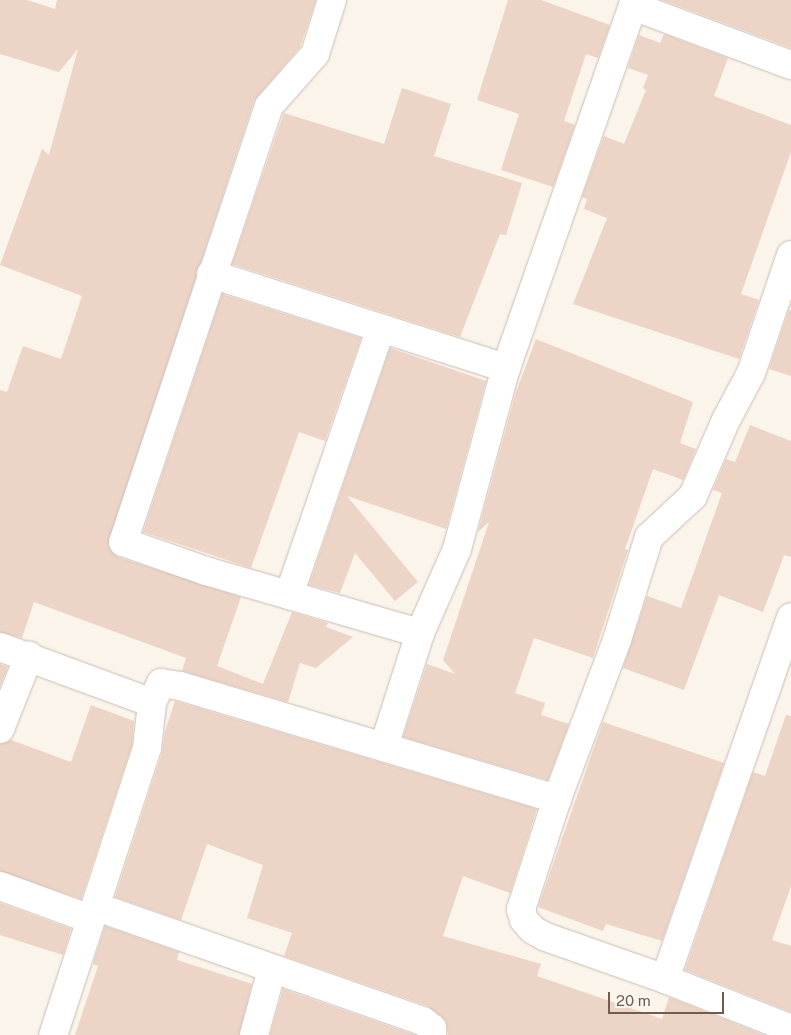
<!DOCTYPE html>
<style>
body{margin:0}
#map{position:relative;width:791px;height:1035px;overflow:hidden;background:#faf4eb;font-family:"Public Sans",sans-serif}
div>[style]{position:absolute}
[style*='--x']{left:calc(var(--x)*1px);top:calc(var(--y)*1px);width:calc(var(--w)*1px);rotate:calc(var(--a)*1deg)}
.building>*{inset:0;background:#ecd4c6}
.roads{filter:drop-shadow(0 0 1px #ccbcb2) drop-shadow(0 0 1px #ccbcb2)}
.minor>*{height:28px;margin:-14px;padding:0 14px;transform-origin:14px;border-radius:14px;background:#fff}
span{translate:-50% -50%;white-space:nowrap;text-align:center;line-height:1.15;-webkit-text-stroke:4px #fdf8f2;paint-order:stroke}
.scale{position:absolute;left:608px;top:992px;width:116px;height:22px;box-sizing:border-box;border:2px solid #735b51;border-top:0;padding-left:6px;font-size:15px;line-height:18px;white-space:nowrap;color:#735b51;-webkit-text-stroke:4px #fdf8f2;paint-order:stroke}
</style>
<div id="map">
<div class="building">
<i style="clip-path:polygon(0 0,27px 0,55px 9px,57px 0,316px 0,300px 47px,254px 101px,108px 545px,118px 557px,241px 597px,217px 666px,263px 684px,292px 612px,328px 623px,326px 627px,353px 637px,316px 668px,300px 663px,288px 702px,182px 671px,186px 658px,34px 602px,22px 638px,0 632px,0 390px,7px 392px,23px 346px,61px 359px,82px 296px,0 265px,42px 149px,49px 155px,78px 49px,59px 72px,0 54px)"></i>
<i style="clip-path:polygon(508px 0,541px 0,610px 25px,598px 58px,586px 54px,564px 121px,575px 125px,553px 187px,501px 170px,519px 114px,477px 100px)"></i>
<i style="clip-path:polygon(662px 0,791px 0,791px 48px)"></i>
<i style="clip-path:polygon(664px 34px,728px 58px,714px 96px,791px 125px,791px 152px,741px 294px,759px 300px,739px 359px,573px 304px,607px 218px,584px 209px,587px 199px,582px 197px,604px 136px,624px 144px,646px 90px,643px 88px,648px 75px,628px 68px,639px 35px,660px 43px)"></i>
<i style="clip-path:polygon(402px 88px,451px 104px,434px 156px,522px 183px,506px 235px,500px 234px,460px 337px,232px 264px,284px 113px,384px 144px)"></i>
<i style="clip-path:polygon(222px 294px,361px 338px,325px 441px,299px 432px,251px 568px,143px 532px)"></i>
<i style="clip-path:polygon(789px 310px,791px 310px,791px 376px,769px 369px)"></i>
<i style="clip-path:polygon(536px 339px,693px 402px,680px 443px,696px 449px,683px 480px,653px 469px,625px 549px,628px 550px,593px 658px,534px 638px,515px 693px,545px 703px,541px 715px,569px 724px,548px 780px,403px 737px,427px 664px,455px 674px,443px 660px,489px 522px,478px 532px,516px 392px)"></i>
<i style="clip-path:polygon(390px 348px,486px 381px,446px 529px,347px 496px,418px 582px,395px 601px,355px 553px,340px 593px,309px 585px)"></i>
<i style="clip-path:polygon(750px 425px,791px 441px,791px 557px,784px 555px,763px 612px,719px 595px,684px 690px,623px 668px,647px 596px,681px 608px,722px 493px,713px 490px,726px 459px,735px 462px)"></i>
<i style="clip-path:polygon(0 664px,8px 667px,0 686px)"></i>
<i style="clip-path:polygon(175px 701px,537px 809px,510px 893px,463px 876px,443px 936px,541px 964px,537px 976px,662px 1019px,669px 997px,764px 1035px,448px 1035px,446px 1021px,428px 1006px,284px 956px,292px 933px,247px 918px,263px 865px,207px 844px,181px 920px,115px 897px,162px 753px,165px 731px)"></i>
<i style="clip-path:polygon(91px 705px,134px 721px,132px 745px,81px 899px,0 871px,0 744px,11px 740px,71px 762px)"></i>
<i style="clip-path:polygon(786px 715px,791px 716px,791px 886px,772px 940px,791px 946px,791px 1012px,685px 970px,753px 772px,765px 776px)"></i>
<i style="clip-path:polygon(603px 722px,724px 763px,662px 941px,606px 924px,603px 931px,538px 907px)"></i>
<i style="clip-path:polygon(0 903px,71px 929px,63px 955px,0 935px)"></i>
<i style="clip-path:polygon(105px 926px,179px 952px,177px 960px,252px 984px,239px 1035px,75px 1035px,98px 966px,93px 964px)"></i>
<i style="clip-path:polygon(283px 989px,415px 1035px,416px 1035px,270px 1035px)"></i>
</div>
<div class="roads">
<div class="minor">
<i style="--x:332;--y:0;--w:57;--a:107.5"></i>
<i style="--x:315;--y:54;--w:69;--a:131.5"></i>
<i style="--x:269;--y:106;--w:460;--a:108.5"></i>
<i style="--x:123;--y:542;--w:88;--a:19.3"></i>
<i style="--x:206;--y:571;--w:223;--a:16.2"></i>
<i style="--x:633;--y:6;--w:169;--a:20.5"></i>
<i style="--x:791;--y:255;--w:125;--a:108.7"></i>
<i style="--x:751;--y:373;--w:53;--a:118"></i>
<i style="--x:726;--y:420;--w:83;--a:113.5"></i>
<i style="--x:693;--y:496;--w:60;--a:137"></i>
<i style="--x:649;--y:537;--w:108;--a:107.3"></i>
<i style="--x:617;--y:640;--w:170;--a:110.7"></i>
<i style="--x:557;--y:799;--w:116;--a:108.1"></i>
<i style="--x:521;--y:909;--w:11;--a:75"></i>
<i style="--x:524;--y:920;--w:13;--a:48"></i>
<i style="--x:533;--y:930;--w:15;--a:28"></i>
<i style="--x:546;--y:937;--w:126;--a:19.4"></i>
<i style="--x:665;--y:979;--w:136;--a:21.6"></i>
<i style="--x:211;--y:274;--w:310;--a:17.7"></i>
<i style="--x:289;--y:595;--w:280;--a:-71"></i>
<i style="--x:0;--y:647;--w:162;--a:20.2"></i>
<i style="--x:152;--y:703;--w:45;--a:96.3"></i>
<i style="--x:147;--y:748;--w:302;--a:108.1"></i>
<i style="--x:152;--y:703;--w:22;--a:-66"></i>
<i style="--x:161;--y:683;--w:19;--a:9"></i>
<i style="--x:180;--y:686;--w:394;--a:16.7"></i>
<i style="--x:0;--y:729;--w:79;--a:-68.3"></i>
<i style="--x:384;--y:746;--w:119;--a:-72.3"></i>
<i style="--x:420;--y:633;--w:92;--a:-66.2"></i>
<i style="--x:457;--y:549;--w:188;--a:-74.9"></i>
<i style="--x:506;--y:368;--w:390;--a:-70.7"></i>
<i style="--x:0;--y:886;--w:96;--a:20.1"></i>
<i style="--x:97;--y:907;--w:345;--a:19.3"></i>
<i style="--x:423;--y:1021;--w:11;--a:38"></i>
<i style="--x:432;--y:1028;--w:7;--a:90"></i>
<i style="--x:665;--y:979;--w:383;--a:-70.8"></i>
<i style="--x:254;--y:1035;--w:68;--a:-74.7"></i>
</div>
</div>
<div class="scale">20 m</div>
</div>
